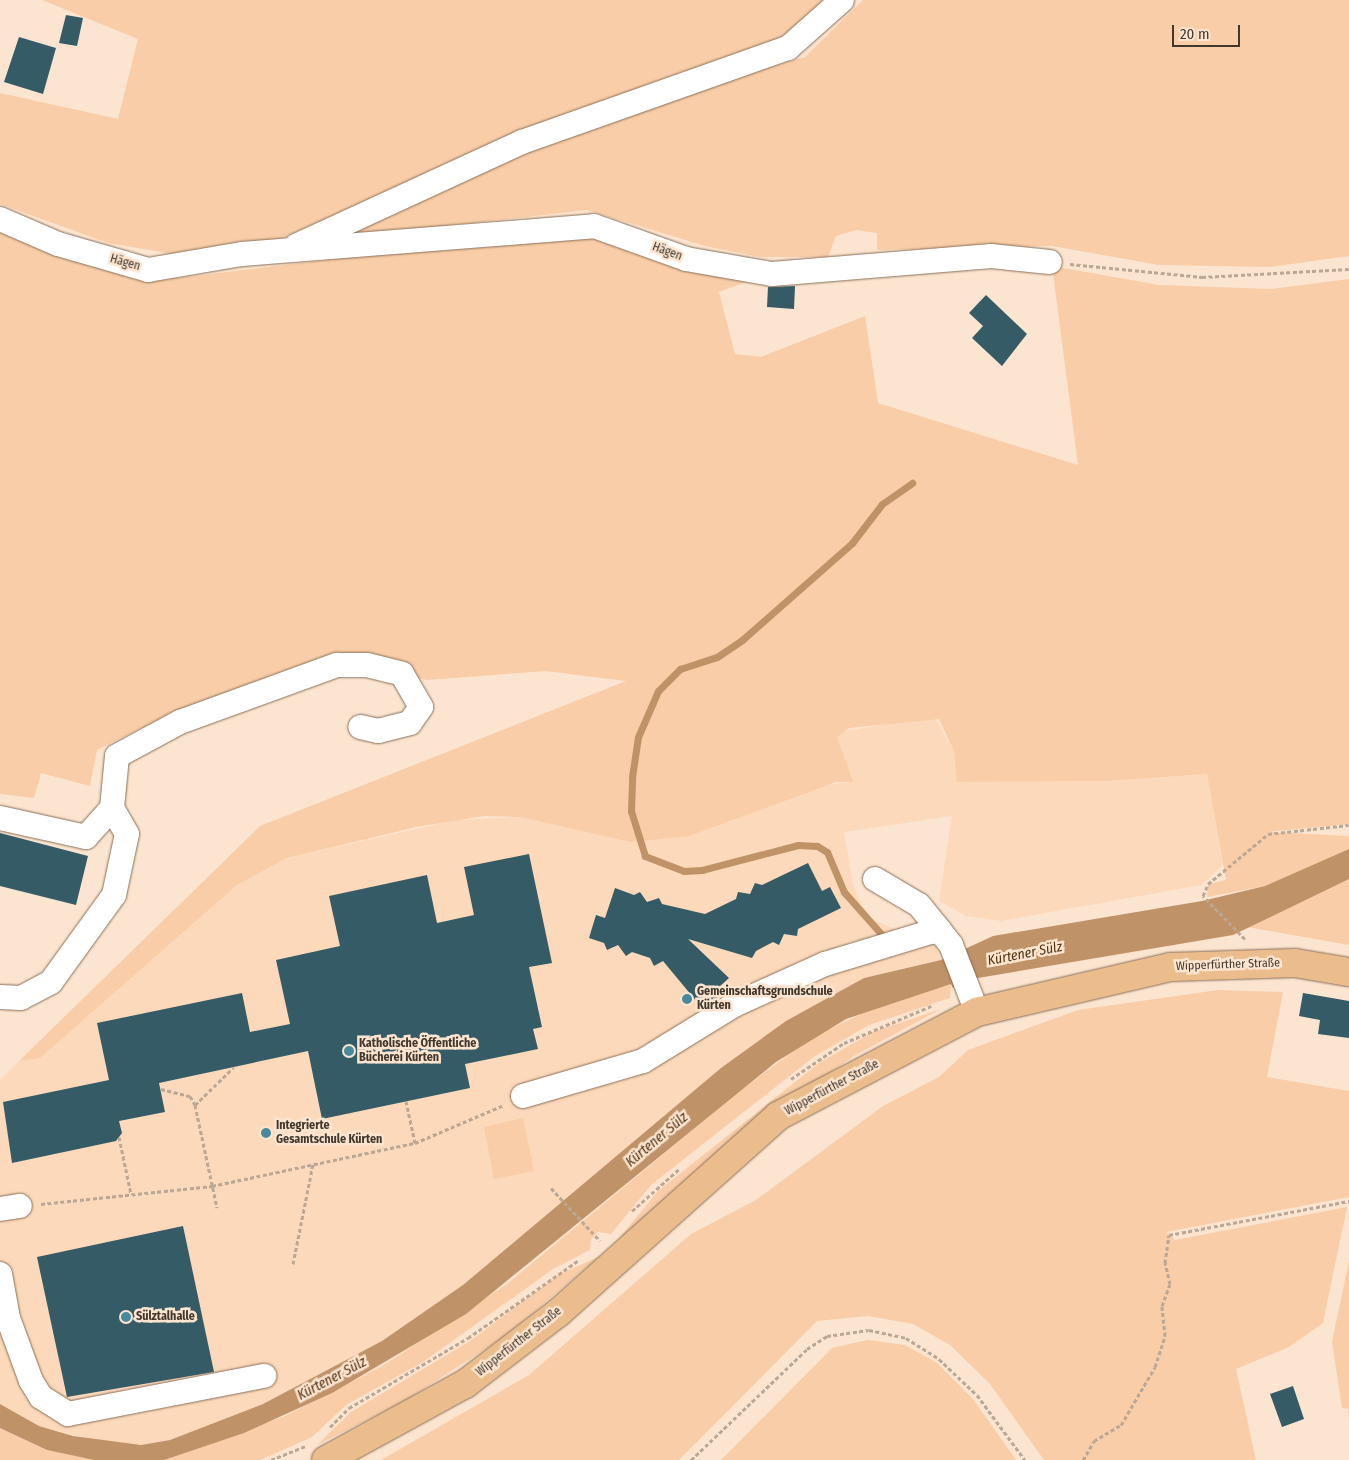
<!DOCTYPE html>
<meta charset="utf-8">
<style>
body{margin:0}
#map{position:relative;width:1349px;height:1460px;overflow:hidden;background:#fce5d0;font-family:"Fira Sans Condensed",sans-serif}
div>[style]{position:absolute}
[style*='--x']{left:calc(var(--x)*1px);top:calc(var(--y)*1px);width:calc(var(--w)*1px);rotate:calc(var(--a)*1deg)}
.built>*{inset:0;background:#fcd9ba}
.green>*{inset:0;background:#f8cda7}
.water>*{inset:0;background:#c09267}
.stream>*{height:7px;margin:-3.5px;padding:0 3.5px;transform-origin:3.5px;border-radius:3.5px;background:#c09267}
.building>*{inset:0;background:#355b66}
.path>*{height:3px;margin-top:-1.5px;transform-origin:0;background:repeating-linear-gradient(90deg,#baa796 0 4px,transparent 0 6.5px)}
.roads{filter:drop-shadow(0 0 1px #886f58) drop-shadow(0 0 1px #886f58)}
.minor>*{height:24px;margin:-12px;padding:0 12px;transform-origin:12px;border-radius:12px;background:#fff}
.major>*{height:28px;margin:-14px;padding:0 14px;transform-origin:14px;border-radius:14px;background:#ebbd8d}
.dots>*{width:14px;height:14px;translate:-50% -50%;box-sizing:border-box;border:2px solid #fce5d0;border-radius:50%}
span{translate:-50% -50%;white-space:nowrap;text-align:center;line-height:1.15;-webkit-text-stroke:5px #fce5d0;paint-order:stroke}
.street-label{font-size:12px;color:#42372d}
.poi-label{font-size:12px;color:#42372d;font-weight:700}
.left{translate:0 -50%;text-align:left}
.water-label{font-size:14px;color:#523210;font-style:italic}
.scale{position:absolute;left:1172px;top:25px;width:68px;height:22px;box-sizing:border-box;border:2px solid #42372d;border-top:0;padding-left:6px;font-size:15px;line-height:18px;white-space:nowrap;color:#42372d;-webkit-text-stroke:4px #fce5d0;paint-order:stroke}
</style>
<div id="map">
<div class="built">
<i style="clip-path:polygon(934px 716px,954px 752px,958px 782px,1107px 781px,1207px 774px,1223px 865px,1201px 885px,1001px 921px,966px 916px,939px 901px,952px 816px,844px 832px,853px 885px,862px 907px,874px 920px,897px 930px,925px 924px,941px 960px,864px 978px,721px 1068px,463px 1285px,382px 1341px,263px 1404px,170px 1440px,141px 1445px,105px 1443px,39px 1426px,0 1404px,0 1080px,19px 1061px,40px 1058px,237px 885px,287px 858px,456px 820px,521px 817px,852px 782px,837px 737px,840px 732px)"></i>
</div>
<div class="green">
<i style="clip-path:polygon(42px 0,834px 0,769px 49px,606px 104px,262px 246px,179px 255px,108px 243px,0 204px,0 93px,118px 119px,138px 39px)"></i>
<i style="clip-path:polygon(863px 0,1349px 0,1349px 256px,1270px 267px,1159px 265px,1052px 246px,877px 250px,877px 233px,856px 230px,836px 236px,828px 257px,759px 257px,705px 246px,587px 210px,316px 241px,633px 107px,805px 57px)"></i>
<i style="clip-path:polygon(0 226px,103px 263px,178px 278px,559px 232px,611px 237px,757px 278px,719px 292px,735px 354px,761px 357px,865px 316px,878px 403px,1078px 465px,1052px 266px,1159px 285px,1271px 289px,1349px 279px,1349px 824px,1268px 832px,1349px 836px,1349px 849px,1265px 886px,1207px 897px,1208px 884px,1226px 880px,1207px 774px,1107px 781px,957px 782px,954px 752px,939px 719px,849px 728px,837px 737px,853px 782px,836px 782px,689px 836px,631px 842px,521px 817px,484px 816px,416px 827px,287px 858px,237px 885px,40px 1058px,19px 1061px,260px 826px,626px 681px,546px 671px,427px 680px,346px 663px,311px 665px,139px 729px,97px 750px,90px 786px,41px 773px,34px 798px,0 794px)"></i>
<i style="clip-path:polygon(1349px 879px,1349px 945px,1247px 927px)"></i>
<i style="clip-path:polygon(951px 984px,950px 998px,869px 1025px,815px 1056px,651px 1185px,611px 1234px,598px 1232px,591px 1239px,590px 1250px,553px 1269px,423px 1362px,346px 1405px,312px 1437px,260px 1460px,164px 1460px,285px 1416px,384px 1365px,507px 1284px,741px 1090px,813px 1037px,878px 1006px)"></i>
<i style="clip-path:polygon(1218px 990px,1283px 992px,1267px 1077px,1349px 1091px,1349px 1197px,1166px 1232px,1175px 1240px,1347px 1207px,1323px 1323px,1289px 1347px,1236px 1369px,1256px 1460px,1044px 1460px,990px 1384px,950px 1345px,913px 1324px,868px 1316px,817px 1321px,679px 1460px,381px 1460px,529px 1375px,691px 1234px,756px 1200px,883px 1106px,939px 1077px,968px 1050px,1078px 1010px)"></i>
<i style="clip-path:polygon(941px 1009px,854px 1056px,751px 1128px,616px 1242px,658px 1191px,819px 1063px,873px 1032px)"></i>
<i style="clip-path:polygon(523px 1118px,534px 1171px,494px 1179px,484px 1127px)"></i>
<i style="clip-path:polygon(600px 1256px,504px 1337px,403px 1402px,317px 1445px,351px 1412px,470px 1341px,558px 1275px)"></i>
<i style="clip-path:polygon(1349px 1261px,1349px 1424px,1348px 1409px,1342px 1408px,1332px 1342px)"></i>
<i style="clip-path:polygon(868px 1340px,905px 1345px,937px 1363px,973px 1399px,1016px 1460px,721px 1460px,832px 1348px)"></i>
<i style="clip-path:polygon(0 1428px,47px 1450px,94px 1460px,0 1460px)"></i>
</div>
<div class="water">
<i style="clip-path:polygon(1349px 849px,1349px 879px,1233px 935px,978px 978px,953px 988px,951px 984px,846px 1019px,776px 1062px,466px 1314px,332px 1393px,244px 1433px,164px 1460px,94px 1460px,47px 1450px,0 1428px,0 1404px,39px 1426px,73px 1436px,141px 1445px,170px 1440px,263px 1404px,382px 1341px,463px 1285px,721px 1068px,786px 1021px,864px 978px,941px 960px,993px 936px,1202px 901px,1265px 886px)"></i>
</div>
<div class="stream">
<i style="--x:883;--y:936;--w:59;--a:-131.6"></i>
<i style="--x:844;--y:892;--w:43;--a:-113"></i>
<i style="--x:827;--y:852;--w:12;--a:-149"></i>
<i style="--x:817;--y:846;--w:19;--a:-177"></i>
<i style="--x:798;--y:845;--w:99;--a:165.4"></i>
<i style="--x:702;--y:870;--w:18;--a:177"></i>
<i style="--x:684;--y:871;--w:42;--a:-159"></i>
<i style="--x:645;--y:856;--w:47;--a:-107.3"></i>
<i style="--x:631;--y:811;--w:34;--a:-88"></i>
<i style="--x:632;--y:777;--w:40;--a:-81.5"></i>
<i style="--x:638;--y:737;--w:50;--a:-66.5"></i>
<i style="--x:658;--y:691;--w:31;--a:-45"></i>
<i style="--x:680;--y:669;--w:39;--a:-18"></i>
<i style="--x:717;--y:657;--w:30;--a:-34"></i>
<i style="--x:742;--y:640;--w:147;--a:-41.4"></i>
<i style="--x:852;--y:543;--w:49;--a:-52.4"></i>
<i style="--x:882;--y:504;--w:37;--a:-35"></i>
</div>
<div class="building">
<i style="clip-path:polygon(66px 15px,83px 18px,77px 46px,59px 43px)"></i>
<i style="clip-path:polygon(19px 37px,56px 48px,43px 94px,4px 82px)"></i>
<i style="clip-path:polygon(795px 286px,794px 309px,767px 307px,768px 287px)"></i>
<i style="clip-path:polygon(986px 295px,1027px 334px,1002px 366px,972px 338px,983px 326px,969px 313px)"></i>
<i style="clip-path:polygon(0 833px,88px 856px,76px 905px,0 886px)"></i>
<i style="clip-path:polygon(529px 854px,552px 963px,529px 967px,542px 1027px,533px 1029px,538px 1049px,465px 1064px,470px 1088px,322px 1119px,308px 1051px,159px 1083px,165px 1112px,119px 1121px,122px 1133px,116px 1141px,12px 1163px,3px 1102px,109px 1080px,97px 1023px,242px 993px,250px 1032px,290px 1024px,276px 960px,340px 946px,329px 896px,427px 875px,437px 923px,474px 915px,464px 867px)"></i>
<i style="clip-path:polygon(808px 863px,822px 891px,830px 887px,841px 908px,798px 929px,797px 936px,784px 934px,779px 945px,773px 942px,756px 951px,752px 958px,688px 939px,729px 978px,718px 988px,724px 993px,702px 1008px,663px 961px,654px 966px,650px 958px,632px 952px,626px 956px,618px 945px,607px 950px,604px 943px,589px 938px,596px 915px,605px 918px,615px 888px,634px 895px,640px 892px,647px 902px,659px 898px,662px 904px,705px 914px,736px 899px,738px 892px,750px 894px,755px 883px,762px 885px)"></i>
<i style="clip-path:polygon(1303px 993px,1349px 1001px,1349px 1038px,1318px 1034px,1320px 1020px,1299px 1016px)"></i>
<i style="clip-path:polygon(183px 1226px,214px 1372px,67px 1397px,37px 1257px)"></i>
<i style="clip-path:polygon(1293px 1386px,1304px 1419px,1282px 1427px,1270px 1394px)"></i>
</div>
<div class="path">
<i style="--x:1070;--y:264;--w:133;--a:5.6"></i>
<i style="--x:1202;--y:277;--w:147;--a:-3.1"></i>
<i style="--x:1245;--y:939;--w:60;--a:-134.3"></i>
<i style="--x:1203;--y:896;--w:13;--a:-67"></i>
<i style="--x:1208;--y:884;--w:78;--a:-39.8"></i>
<i style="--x:1268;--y:834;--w:81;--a:-6.3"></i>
<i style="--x:791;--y:1079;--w:64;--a:-34.2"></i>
<i style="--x:844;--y:1043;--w:95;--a:-23"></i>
<i style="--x:161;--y:1089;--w:30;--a:14"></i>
<i style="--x:190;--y:1096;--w:10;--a:61"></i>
<i style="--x:195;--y:1105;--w:105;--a:77.9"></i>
<i style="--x:195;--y:1105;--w:54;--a:-44.3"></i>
<i style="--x:119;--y:1137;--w:58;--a:78.1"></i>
<i style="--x:415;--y:1143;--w:97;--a:-23.1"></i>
<i style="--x:551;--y:1188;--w:72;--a:47.2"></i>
<i style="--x:41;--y:1204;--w:172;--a:-6"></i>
<i style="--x:212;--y:1186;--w:208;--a:-12"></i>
<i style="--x:415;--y:1143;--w:43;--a:-102.1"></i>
<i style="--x:632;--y:1211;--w:63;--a:-41.8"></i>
<i style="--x:293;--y:1264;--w:102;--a:-78.7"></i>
<i style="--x:330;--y:1427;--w:27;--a:-45"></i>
<i style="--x:349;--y:1408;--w:138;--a:-30.5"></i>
<i style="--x:468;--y:1338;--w:136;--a:-35.1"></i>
<i style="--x:271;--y:1460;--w:37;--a:-22"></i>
<i style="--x:691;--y:1460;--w:161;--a:-43.7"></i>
<i style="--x:807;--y:1349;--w:24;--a:-33"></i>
<i style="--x:827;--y:1336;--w:42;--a:-8.1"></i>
<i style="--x:869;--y:1330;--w:38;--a:12"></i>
<i style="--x:906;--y:1338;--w:39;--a:32"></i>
<i style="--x:939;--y:1359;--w:52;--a:43.5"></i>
<i style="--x:977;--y:1395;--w:81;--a:53.6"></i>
<i style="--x:1083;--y:1460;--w:22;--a:-60"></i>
<i style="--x:1094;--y:1441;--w:31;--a:-31"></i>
<i style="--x:1121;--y:1425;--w:67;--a:-59.6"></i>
<i style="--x:1155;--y:1367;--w:33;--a:-72"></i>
<i style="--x:1165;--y:1336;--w:30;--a:-96"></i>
<i style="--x:1162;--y:1306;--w:23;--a:-70"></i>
<i style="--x:1170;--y:1284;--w:22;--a:-103"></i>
<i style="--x:1165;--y:1263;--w:28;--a:-82"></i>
<i style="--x:1169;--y:1235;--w:183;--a:-10.7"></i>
</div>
<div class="roads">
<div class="minor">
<i style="--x:0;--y:219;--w:63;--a:23.3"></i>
<i style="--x:58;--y:244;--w:94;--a:16.1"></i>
<i style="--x:148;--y:270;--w:95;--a:-9.7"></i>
<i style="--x:242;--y:254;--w:353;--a:-4.5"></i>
<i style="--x:594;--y:226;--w:98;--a:19.7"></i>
<i style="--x:686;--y:259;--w:87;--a:9.9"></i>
<i style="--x:772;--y:274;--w:220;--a:-4.7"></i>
<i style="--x:991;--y:256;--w:59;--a:5.8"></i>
<i style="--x:296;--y:246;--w:249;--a:-24.7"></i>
<i style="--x:522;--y:142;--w:282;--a:-19.5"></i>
<i style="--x:788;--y:48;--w:72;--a:-41.6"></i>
<i style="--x:0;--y:818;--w:88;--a:12.5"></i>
<i style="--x:86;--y:837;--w:39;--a:-48"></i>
<i style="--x:112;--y:808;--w:52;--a:-84.5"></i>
<i style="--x:117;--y:756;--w:72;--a:-28.4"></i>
<i style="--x:180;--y:722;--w:167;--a:-20"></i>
<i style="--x:337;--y:665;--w:30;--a:0"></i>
<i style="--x:367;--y:665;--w:36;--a:14"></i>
<i style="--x:402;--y:674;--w:38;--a:60"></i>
<i style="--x:421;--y:707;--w:19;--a:125"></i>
<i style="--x:410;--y:723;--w:33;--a:166"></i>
<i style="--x:378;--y:731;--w:18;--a:-167"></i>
<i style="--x:875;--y:879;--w:51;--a:30.6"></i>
<i style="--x:919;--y:905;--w:33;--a:51"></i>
<i style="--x:0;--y:997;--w:21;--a:3"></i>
<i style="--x:21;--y:998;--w:34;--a:-28"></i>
<i style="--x:51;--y:982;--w:107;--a:-54.1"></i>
<i style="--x:114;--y:895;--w:62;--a:-78"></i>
<i style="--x:127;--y:834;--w:30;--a:-120"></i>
<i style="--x:523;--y:1096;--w:125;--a:-16.3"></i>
<i style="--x:643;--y:1061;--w:107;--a:-31.6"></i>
<i style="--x:734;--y:1005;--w:100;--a:-24.3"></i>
<i style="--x:825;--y:964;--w:110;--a:-16.9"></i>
<i style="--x:930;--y:932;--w:10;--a:-6"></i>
<i style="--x:940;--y:931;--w:18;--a:52"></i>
<i style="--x:951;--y:945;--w:72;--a:68.8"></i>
<i style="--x:0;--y:1209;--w:20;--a:-9"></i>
<i style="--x:0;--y:1274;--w:45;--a:79.7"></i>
<i style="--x:8;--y:1318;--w:67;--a:69.9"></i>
<i style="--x:31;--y:1381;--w:19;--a:58"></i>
<i style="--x:41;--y:1397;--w:32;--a:32"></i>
<i style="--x:68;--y:1414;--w:200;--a:-11"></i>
</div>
<div class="major">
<i style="--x:326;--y:1460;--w:158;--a:-28.7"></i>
<i style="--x:465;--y:1384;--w:117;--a:-37.4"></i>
<i style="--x:558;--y:1313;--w:295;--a:-41.8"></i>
<i style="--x:778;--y:1116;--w:225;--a:-27.6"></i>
<i style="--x:977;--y:1012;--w:199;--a:-13.1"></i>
<i style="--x:1171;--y:967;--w:124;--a:-1.8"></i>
<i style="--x:1295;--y:963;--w:55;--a:9.5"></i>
</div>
</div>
<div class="dots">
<i style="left:687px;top:999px;background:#488a9b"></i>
<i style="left:349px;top:1051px;background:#488a9b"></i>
<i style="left:266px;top:1133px;background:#488a9b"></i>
<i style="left:126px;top:1317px;background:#488a9b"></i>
</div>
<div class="street-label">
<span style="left:667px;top:252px;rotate:20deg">Hägen</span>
<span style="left:125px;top:263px;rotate:16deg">Hägen</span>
<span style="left:1228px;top:965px;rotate:-2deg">Wipperfürther Straße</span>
<span style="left:832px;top:1088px;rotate:-28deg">Wipperfürther Straße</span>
<span style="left:519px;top:1342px;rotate:-38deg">Wipperfürther Straße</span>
</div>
<div class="poi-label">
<span class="left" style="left:697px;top:999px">Gemeinschaftsgrundschule<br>Kürten</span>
<span class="left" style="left:359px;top:1051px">Katholische Öffentliche<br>Bücherei Kürten</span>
<span class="left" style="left:276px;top:1133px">Integrierte<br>Gesamtschule Kürten</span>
<span class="left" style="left:136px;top:1317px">Sülztalhalle</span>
</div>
<div class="water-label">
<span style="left:1025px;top:954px;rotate:-11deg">Kürtener Sülz</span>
<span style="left:657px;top:1140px;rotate:-40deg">Kürtener Sülz</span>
<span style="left:332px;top:1379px;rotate:-28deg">Kürtener Sülz</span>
</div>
<div class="scale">20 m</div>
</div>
